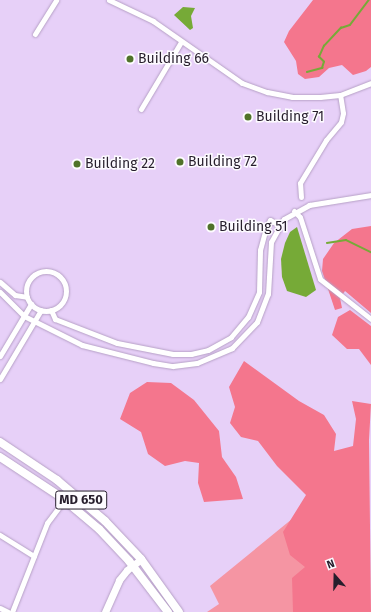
<!DOCTYPE html>
<style>
body{margin:0}
#map{position:relative;width:371px;height:612px;overflow:hidden;background:#e7d0f8;font-family:"Fira Sans",sans-serif}
div>[style]{position:absolute}
[style*='--x']{left:calc(var(--x)*1px);top:calc(var(--y)*1px);width:calc(var(--w)*1px);rotate:calc(var(--a)*1deg)}
.green>*{inset:0;background:#f595a3}
.forest>*{inset:0;background:#f4768d}
.water>*{inset:0;background:#76aa37}
.stream>*{height:1.5px;margin:-0.75px;padding:0 0.75px;transform-origin:0.75px;border-radius:0.75px;background:#76aa37}
.roads{filter:drop-shadow(0 0 1px #b6a0c6) drop-shadow(0 0 1px #b6a0c6)}
.street>*{height:5px;margin:-2.5px;padding:0 2.5px;transform-origin:2.5px;border-radius:2.5px;background:#fff}
.street>.ring{margin:-2.5px;padding:0;box-sizing:content-box;background:none;border:5px solid #fff;border-radius:50%}
.secondary>*{height:7px;margin:-3.5px;padding:0 3.5px;transform-origin:3.5px;border-radius:3.5px;background:#fff}
.primary>*{height:8px;margin:-4px;padding:0 4px;transform-origin:4px;border-radius:4px;background:#fff}
.dots>*{width:11px;height:11px;translate:-50% -50%;box-sizing:border-box;border:2px solid #fdfbff;border-radius:50%}
span{translate:-50% -50%;white-space:nowrap;text-align:center;line-height:1.15;-webkit-text-stroke:3px #fdfbff;paint-order:stroke}
.shield-label span{padding:1px 3px;background:#fdfbff;border:1px solid;border-radius:3px;-webkit-text-stroke-width:0}
.shield-label{font-size:13px;color:#271e2d;font-weight:700}
.poi-label{font-size:14px;color:#271e2d}
.left{translate:0 -50%;text-align:left}
.north{position:absolute;left:315px;top:556px;width:40px;height:40px;-webkit-text-stroke:3px #fdfbff;paint-order:stroke;rotate:340deg;font-size:11px;font-weight:700;line-height:16px;text-align:center;color:#271e2d}
.north::after{content:'';display:block;margin:auto;width:14px;height:18px;background:#271e2d;clip-path:polygon(50% 0,100% 100%,50% 72%,0 100%)}
</style>
<div id="map">
<div class="green">
<i style="clip-path:polygon(325px 492px,371px 612px,207px 612px,219px 604px,210px 586px)"></i>
</div>
<div class="forest">
<i style="clip-path:polygon(313px 0,371px 0,371px 67px,366px 71px,353px 75px,342px 65px,329px 68px,319px 77px,305px 79px,298px 74px,296px 61px,284px 42px,289px 31px)"></i>
<i style="clip-path:polygon(371px 226px,371px 313px,345px 291px,340px 298px,342px 308px,335px 310px,322px 271px,323px 259px,334px 243px,352px 229px)"></i>
<i style="clip-path:polygon(350px 310px,371px 326px,371px 365px,359px 349px,347px 349px,332px 335px,338px 317px)"></i>
<i style="clip-path:polygon(244px 361px,299px 401px,324px 415px,336px 434px,334px 451px,353px 446px,356px 419px,352px 401px,371px 404px,369px 440px,371px 612px,293px 612px,292px 578px,305px 567px,290px 555px,283px 532px,306px 495px,277px 466px,258px 441px,241px 437px,230px 423px,235px 407px,229px 387px)"></i>
<i style="clip-path:polygon(147px 382px,171px 383px,194px 400px,219px 431px,222px 457px,236px 477px,243px 499px,204px 502px,198px 483px,199px 463px,185px 461px,165px 466px,148px 454px,141px 432px,120px 419px,130px 393px)"></i>
</div>
<div class="water">
<i style="clip-path:polygon(183px 7px,195px 8px,191px 16px,193px 28px,190px 30px,174px 15px)"></i>
<i style="clip-path:polygon(297px 227px,316px 290px,306px 297px,287px 291px,282px 277px,281px 259px,285px 243px,290px 232px)"></i>
</div>
<div class="stream">
<i style="--x:307;--y:72;--w:16;--a:-15"></i>
<i style="--x:322;--y:68;--w:6;--a:-72"></i>
<i style="--x:324;--y:62;--w:7;--a:-135"></i>
<i style="--x:319;--y:57;--w:12;--a:-66"></i>
<i style="--x:324;--y:46;--w:25;--a:-47"></i>
<i style="--x:341;--y:28;--w:9;--a:-18"></i>
<i style="--x:350;--y:25;--w:31;--a:-53"></i>
<i style="--x:327;--y:243;--w:19;--a:-9"></i>
<i style="--x:346;--y:240;--w:28;--a:26"></i>
</div>
<div class="roads">
<div class="street">
<i style="--x:109;--y:0;--w:49;--a:25.5"></i>
<i style="--x:153;--y:21;--w:108;--a:34.9"></i>
<i style="--x:242;--y:83;--w:27;--a:20"></i>
<i style="--x:267;--y:92;--w:25;--a:11"></i>
<i style="--x:292;--y:97;--w:28;--a:0"></i>
<i style="--x:320;--y:97;--w:20;--a:-6"></i>
<i style="--x:340;--y:95;--w:33;--a:-21"></i>
<i style="--x:35;--y:34;--w:40;--a:-58"></i>
<i style="--x:141;--y:109;--w:78;--a:-59.2"></i>
<i style="--x:301;--y:197;--w:14;--a:-94"></i>
<i style="--x:300;--y:183;--w:50;--a:-58.8"></i>
<i style="--x:326;--y:140;--w:23;--a:-50"></i>
<i style="--x:341;--y:122;--w:9;--a:-77"></i>
<i style="--x:343;--y:113;--w:18;--a:-99"></i>
<i style="--x:294;--y:211;--w:8;--a:45"></i>
<i style="--x:300;--y:217;--w:65;--a:72.1"></i>
<i style="--x:320;--y:279;--w:65;--a:38.1"></i>
<i class="ring" style="left:26px;top:271px;width:35px;height:35px"></i>
<i style="--x:0;--y:282;--w:20;--a:41"></i>
<i style="--x:15;--y:295;--w:12;--a:9"></i>
<i style="--x:0;--y:292;--w:34;--a:45"></i>
<i style="--x:24;--y:316;--w:65;--a:26.6"></i>
<i style="--x:82;--y:345;--w:73;--a:14.2"></i>
<i style="--x:153;--y:363;--w:20;--a:9"></i>
<i style="--x:173;--y:366;--w:24;--a:-7"></i>
<i style="--x:197;--y:363;--w:38;--a:-23"></i>
<i style="--x:232;--y:348;--w:36;--a:-46"></i>
<i style="--x:257;--y:322;--w:30;--a:-69"></i>
<i style="--x:268;--y:294;--w:52;--a:-86.7"></i>
<i style="--x:271;--y:242;--w:26;--a:-61"></i>
<i style="--x:284;--y:219;--w:29;--a:-29"></i>
<i style="--x:309;--y:205;--w:63;--a:-9.2"></i>
<i style="--x:51;--y:310;--w:10;--a:66"></i>
<i style="--x:55;--y:319;--w:66;--a:21.2"></i>
<i style="--x:117;--y:343;--w:57;--a:11.1"></i>
<i style="--x:173;--y:354;--w:18;--a:0"></i>
<i style="--x:191;--y:354;--w:17;--a:-13"></i>
<i style="--x:208;--y:350;--w:26;--a:-29"></i>
<i style="--x:231;--y:337;--w:26;--a:-50"></i>
<i style="--x:248;--y:317;--w:27;--a:-66"></i>
<i style="--x:259;--y:292;--w:42;--a:-88.6"></i>
<i style="--x:260;--y:250;--w:20;--a:-75"></i>
<i style="--x:265;--y:231;--w:12;--a:-66"></i>
<i style="--x:270;--y:220;--w:10;--a:29"></i>
<i style="--x:0;--y:356;--w:61;--a:-59.2"></i>
<i style="--x:0;--y:379;--w:80;--a:-59.3"></i>
<i style="--x:0;--y:535;--w:40;--a:32"></i>
<i style="--x:0;--y:608;--w:9;--a:27"></i>
<i style="--x:12;--y:612;--w:96;--a:-68.5"></i>
<i style="--x:47;--y:523;--w:39;--a:-53"></i>
</div>
<div class="secondary">
<i style="--x:105;--y:612;--w:35;--a:-66"></i>
<i style="--x:119;--y:580;--w:13;--a:-51"></i>
<i style="--x:127;--y:570;--w:18;--a:-38"></i>
</div>
<div class="primary">
<i style="--x:0;--y:442;--w:69;--a:33.7"></i>
<i style="--x:57;--y:480;--w:63;--a:40.5"></i>
<i style="--x:105;--y:521;--w:52;--a:46.5"></i>
<i style="--x:141;--y:559;--w:65;--a:54.4"></i>
<i style="--x:0;--y:457;--w:73;--a:33.3"></i>
<i style="--x:61;--y:497;--w:50;--a:40.1"></i>
<i style="--x:99;--y:529;--w:44;--a:46.8"></i>
<i style="--x:129;--y:561;--w:64;--a:52.6"></i>
</div>
</div>
<div class="dots">
<i style="left:130px;top:59px;background:#50722a"></i>
<i style="left:248px;top:117px;background:#50722a"></i>
<i style="left:180px;top:162px;background:#50722a"></i>
<i style="left:77px;top:164px;background:#50722a"></i>
<i style="left:211px;top:227px;background:#50722a"></i>
</div>
<div class="shield-label">
<span style="left:81px;top:500px">MD 650</span>
</div>
<div class="poi-label">
<span class="left" style="left:138px;top:59px">Building 66</span>
<span class="left" style="left:256px;top:117px">Building 71</span>
<span class="left" style="left:188px;top:162px">Building 72</span>
<span class="left" style="left:85px;top:164px">Building 22</span>
<span class="left" style="left:219px;top:227px">Building 51</span>
</div>
<div class="north">N</div>
</div>
